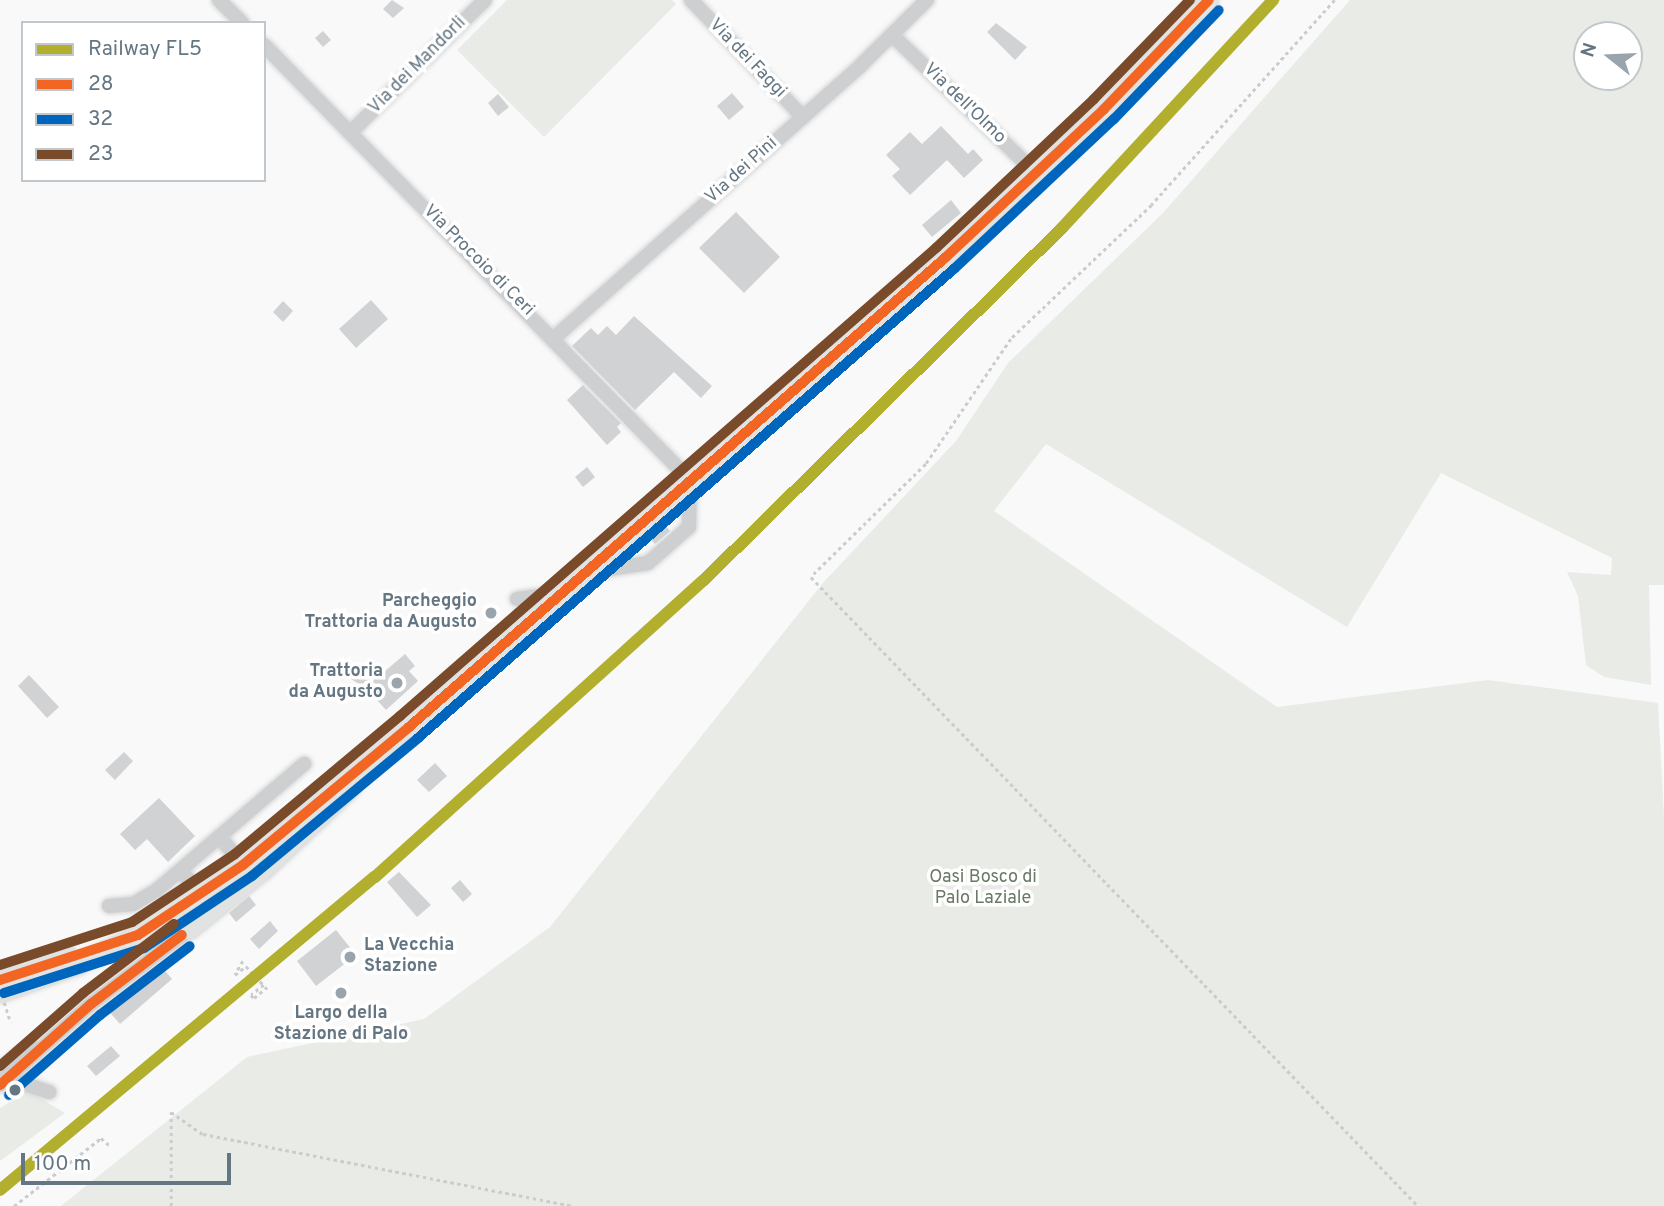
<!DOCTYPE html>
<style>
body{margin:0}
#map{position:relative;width:1664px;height:1206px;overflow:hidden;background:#f9f9f9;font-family:Overpass,sans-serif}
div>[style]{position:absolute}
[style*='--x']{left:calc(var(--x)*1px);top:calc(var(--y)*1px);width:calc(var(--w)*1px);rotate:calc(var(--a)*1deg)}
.green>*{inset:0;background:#e8ebe6}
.building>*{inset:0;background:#d0d2d3}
.path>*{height:2.5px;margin-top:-1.25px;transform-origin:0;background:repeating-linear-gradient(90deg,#cbcccd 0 3.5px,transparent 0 7px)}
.roads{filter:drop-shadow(0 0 2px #d5d6d7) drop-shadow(0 0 2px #d5d6d7)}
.minor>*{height:14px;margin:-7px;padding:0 7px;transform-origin:7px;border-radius:7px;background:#cecfd0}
.major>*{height:18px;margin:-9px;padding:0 9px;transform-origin:9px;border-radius:9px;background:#e1e2e2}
.path-bridge>*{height:2.5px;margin-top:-1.25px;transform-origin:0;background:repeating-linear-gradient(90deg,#cbcccd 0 3.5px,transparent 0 7px)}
.bus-1>*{height:10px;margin:-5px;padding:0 5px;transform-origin:5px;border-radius:5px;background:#f26522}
.bus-2>*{height:10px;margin:-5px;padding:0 5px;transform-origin:5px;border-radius:5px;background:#0065bd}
.bus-3>*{height:10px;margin:-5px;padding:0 5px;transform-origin:5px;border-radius:5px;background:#7a4b2a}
.rail-1>*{height:12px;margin:-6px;padding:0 6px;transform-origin:6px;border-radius:6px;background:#b2ae2e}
.dots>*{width:19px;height:19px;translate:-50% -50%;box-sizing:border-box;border:4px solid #fff;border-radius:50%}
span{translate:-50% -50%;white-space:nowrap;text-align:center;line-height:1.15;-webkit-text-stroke:7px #fff;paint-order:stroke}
.street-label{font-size:18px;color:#657683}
.poi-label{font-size:18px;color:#657683;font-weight:700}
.right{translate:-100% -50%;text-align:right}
.left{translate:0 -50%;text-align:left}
.park-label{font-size:18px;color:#687a64}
.legend{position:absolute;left:21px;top:21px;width:245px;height:161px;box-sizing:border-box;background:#fff;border:2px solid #c1c8cd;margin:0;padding:9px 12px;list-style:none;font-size:21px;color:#657683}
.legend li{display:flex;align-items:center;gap:14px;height:35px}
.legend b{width:35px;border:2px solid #c1c8cd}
.north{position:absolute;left:1573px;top:21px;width:70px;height:70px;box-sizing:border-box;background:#fff;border:2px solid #c1c8cd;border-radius:50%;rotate:288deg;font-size:19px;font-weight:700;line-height:28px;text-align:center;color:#657683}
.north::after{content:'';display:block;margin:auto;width:24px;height:32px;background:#99a4ac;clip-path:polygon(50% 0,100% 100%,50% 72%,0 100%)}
.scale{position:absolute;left:21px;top:1153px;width:210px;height:32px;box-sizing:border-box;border:4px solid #657683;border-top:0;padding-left:9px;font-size:21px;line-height:24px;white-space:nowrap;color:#657683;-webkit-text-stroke:5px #fff;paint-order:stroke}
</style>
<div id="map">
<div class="green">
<i style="clip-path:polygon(507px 0,672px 0,676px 4px,544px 137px,457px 50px)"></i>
<i style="clip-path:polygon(evenodd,1350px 0,1664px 0,1664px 585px,1649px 585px,1651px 685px,1604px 677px,1586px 665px,1578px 596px,1567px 572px,1611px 575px,1612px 558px,1441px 473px,1347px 627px,1046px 444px,994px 511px,1277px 707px,1488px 680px,1658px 703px,1664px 817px,1664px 1206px,61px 1206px,247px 1057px,424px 1019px,550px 927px,822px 584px,956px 441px,1008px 363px,1163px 213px,1350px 0,1587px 35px,1629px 35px,1629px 77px,1587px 77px,1587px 35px)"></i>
<i style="clip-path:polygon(28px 1091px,65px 1113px,0 1161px,0 1108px)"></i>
</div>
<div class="building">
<i style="clip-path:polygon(392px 0,404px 8px,393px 18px,383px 9px)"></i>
<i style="clip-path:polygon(996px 23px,1027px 47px,1015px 60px,987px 32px)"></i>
<i style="clip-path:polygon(323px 31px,331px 40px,323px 47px,315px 38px)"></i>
<i style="clip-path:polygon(732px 93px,744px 107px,729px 120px,717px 106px)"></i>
<i style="clip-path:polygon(498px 94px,509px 107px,498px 116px,488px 103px)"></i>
<i style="clip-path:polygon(941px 126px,968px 154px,973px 149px,983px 160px,964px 178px,947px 160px,910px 195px,892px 176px,900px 169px,886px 155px,910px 132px,922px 144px)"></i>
<i style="clip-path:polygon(951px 200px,961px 213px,932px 237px,922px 225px)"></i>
<i style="clip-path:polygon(736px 212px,780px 257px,744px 293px,699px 248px)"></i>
<i style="clip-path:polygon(371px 300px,388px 319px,356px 348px,339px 329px)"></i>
<i style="clip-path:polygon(283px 301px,293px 311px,283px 322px,273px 312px)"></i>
<i style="clip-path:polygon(634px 316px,712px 386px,701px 398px,674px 372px,635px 410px,572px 346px,591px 328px,598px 335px,607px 326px,616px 335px)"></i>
<i style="clip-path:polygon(583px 385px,621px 423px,617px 427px,621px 432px,607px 445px,567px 400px)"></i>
<i style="clip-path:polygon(587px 467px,595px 477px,583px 487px,575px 477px)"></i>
<i style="clip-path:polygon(665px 525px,670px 531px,655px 544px,650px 539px)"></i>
<i style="clip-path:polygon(405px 654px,415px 666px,409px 671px,418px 681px,386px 710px,367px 689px,351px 679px,372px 659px,384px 672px)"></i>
<i style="clip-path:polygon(29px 675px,59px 707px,47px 718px,18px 686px)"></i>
<i style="clip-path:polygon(124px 752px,133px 761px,115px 780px,105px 770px)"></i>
<i style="clip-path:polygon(435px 763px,447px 776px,429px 792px,417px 780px)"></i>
<i style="clip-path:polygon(159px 798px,195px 836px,168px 862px,147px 839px,135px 850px,120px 834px)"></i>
<i style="clip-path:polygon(399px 872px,431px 905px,417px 917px,387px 882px)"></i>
<i style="clip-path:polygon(460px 880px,472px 894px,463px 902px,451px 888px)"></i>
<i style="clip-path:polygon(249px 896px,256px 905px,236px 922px,229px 913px)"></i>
<i style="clip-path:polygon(270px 921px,278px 931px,259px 949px,250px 939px)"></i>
<i style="clip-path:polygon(336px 930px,356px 955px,316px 986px,297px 961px)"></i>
<i style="clip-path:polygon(159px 964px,172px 979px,120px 1024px,105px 1007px)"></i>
<i style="clip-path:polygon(111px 1046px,120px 1056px,96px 1076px,87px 1066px)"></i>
</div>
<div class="path">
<i style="--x:1335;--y:0;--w:275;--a:131.8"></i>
<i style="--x:1152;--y:205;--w:195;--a:136.5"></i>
<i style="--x:1011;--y:339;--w:151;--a:124.2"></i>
<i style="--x:926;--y:464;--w:161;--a:135.5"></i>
<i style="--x:811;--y:577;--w:874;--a:46.02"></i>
<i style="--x:243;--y:961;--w:16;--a:120"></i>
<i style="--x:235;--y:975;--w:14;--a:-39"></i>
<i style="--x:246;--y:966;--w:26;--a:47"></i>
<i style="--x:264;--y:985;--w:16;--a:142"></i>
<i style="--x:251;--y:995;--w:4;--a:45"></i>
<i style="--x:254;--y:998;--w:17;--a:-40"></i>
<i style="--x:171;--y:1112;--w:39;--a:35"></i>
<i style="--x:203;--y:1134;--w:377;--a:11"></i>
<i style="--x:14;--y:1206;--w:110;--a:-38"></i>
<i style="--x:101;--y:1138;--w:11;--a:41"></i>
<i style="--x:171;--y:1206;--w:94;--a:-90"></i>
</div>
<div class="roads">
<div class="minor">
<i style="--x:219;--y:0;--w:33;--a:45"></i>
<i style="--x:691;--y:0;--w:162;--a:46.3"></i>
<i style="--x:892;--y:35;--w:199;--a:43.8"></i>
<i style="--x:264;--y:45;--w:609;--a:45.6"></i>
<i style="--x:690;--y:480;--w:47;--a:91.2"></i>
<i style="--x:689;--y:527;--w:55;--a:138.7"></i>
<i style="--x:648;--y:563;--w:65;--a:171.1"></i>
<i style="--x:351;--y:132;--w:188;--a:-44.6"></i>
<i style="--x:554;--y:338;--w:411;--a:-41.6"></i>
<i style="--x:861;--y:65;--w:93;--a:-44.6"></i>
<i style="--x:517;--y:599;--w:21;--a:-8"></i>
<i style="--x:538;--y:596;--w:13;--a:42"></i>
<i style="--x:220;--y:837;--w:36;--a:51"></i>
<i style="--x:181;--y:871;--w:33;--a:50"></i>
<i style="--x:109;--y:906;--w:24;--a:-5"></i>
<i style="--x:133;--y:904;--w:28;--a:-30"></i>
<i style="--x:157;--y:890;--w:194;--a:-40.6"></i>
<i style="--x:0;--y:1070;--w:39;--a:-35"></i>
<i style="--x:1;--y:1076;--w:51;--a:18.4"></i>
<i style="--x:0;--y:1085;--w:122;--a:-41.7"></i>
<i style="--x:91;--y:1004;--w:123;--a:-37.1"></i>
</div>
<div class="major">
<i style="--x:189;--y:930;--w:97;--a:-38.8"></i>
<i style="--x:265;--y:869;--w:118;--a:-43.3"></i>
<i style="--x:6;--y:979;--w:66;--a:-20.4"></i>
<i style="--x:0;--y:993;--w:83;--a:-19.7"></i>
<i style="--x:78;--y:965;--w:67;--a:-26.6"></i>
<i style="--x:138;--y:935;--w:126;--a:-33.7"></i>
<i style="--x:243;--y:865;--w:216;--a:-39.7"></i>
<i style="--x:409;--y:727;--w:712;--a:-41.19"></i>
<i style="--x:945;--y:258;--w:218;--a:-43.1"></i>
<i style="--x:1104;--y:109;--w:151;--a:-46.1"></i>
</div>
</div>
<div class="path-bridge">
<i style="--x:0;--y:989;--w:35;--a:72"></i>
</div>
<div class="bus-1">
<i style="--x:0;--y:980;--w:145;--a:-18.1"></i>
<i style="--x:138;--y:935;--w:126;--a:-33.7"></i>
<i style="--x:243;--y:865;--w:216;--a:-39.7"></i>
<i style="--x:409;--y:727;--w:712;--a:-41.19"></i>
<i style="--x:945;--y:258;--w:218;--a:-43.1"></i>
<i style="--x:1104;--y:109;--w:151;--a:-46.1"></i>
<i style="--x:0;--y:1085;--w:122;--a:-41.7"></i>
<i style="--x:91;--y:1004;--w:114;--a:-37.2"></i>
</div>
<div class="bus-2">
<i style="--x:4;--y:993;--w:147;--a:-17.8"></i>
<i style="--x:144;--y:948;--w:130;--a:-33.7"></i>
<i style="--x:252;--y:876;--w:216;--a:-39.7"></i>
<i style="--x:418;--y:738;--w:712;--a:-41.19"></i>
<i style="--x:954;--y:269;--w:219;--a:-43.2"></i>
<i style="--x:1114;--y:119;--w:151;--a:-46.1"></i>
<i style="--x:9;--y:1095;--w:121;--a:-41.3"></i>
<i style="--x:100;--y:1015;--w:113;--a:-37.5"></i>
</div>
<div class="bus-3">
<i style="--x:0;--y:965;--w:139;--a:-18"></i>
<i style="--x:132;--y:922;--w:123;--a:-33.4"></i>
<i style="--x:235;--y:854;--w:215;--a:-39.9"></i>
<i style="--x:400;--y:716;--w:712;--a:-41.13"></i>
<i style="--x:936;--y:248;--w:217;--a:-43.3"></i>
<i style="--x:1094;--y:99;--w:138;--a:-45.9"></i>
<i style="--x:0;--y:1066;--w:111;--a:-41.3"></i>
<i style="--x:83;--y:993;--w:114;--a:-37.2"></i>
</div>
<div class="rail-1">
<i style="--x:0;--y:1190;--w:488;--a:-39.9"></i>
<i style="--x:375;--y:877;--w:443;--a:-42.1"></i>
<i style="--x:704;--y:580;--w:502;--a:-44.52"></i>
<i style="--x:1062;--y:228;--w:311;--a:-47.2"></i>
</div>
<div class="dots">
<i style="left:491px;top:613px;background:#99a4ac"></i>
<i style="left:397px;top:683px;background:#99a4ac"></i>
<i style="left:350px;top:957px;background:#99a4ac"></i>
<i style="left:341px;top:993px;background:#99a4ac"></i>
<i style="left:15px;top:1090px;background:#657683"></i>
</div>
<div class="street-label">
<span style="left:747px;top:59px;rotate:46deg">Via dei Faggi</span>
<span style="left:418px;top:66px;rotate:-45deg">Via dei Mandorli</span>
<span style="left:964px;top:104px;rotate:44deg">Via dell'Olmo</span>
<span style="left:742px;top:171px;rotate:-42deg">Via dei Pini</span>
<span style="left:478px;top:261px;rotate:45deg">Via Procoio di Ceri</span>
</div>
<div class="poi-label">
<span class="right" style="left:477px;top:613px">Parcheggio<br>Trattoria da Augusto</span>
<span class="right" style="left:383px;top:683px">Trattoria<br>da Augusto</span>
<span class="left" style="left:364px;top:957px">La Vecchia<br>Stazione</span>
<span style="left:341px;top:1025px">Largo della<br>Stazione di Palo</span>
</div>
<div class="park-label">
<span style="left:983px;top:889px">Oasi Bosco di<br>Palo Laziale</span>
</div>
<ul class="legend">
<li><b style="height:9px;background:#b2ae2e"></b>Railway FL5</li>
<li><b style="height:9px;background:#f26522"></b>28</li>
<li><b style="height:9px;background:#0065bd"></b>32</li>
<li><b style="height:9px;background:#7a4b2a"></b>23</li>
</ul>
<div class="north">N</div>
<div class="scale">100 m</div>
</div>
